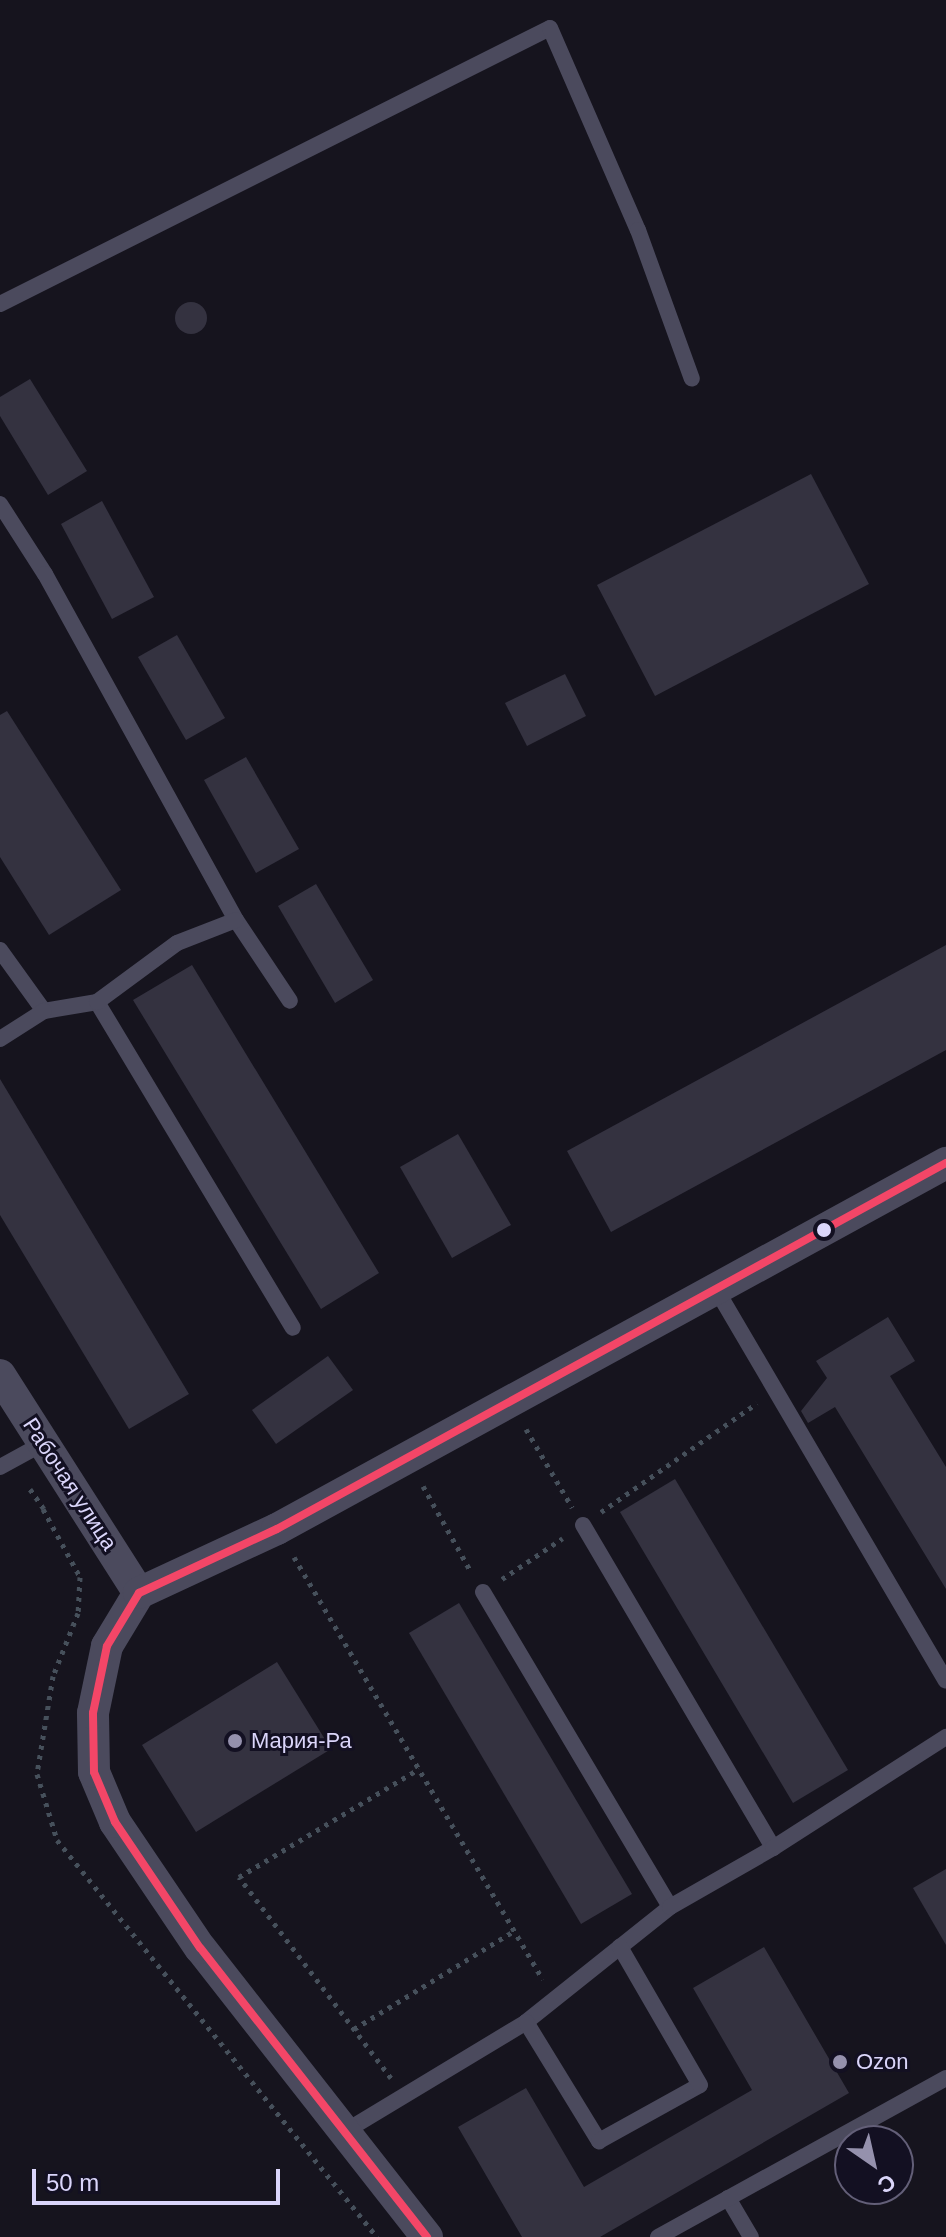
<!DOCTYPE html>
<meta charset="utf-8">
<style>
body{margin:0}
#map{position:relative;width:946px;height:2237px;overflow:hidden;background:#16141e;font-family:Helvetica,sans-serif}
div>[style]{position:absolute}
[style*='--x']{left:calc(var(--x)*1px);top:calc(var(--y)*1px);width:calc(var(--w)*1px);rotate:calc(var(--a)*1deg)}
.building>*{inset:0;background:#343240}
.round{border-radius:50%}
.path>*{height:5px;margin-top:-2.5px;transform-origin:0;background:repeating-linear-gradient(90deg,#46505b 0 4px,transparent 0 10px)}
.lane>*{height:16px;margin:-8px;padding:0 8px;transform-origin:8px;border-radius:8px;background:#4b4a5d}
.street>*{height:32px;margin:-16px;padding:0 16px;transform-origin:16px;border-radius:16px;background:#4b4a5d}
.bus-1>*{height:8px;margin:-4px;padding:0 4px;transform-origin:4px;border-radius:4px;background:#f34667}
.dots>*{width:22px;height:22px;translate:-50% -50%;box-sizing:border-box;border:4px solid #131022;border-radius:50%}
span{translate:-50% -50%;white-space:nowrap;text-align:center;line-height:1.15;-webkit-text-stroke:6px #131022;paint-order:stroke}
.street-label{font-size:22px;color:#dad5fa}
.poi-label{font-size:22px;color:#dad5fa}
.left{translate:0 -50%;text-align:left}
.north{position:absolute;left:834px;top:2125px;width:80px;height:80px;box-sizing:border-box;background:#131022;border:2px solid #635f78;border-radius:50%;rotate:146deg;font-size:22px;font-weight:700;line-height:32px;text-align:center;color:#dad5fa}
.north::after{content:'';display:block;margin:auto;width:28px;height:36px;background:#9591ad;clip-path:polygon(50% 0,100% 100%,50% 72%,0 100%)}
.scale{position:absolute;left:32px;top:2169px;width:248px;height:36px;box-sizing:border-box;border:4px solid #dad5fa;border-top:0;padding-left:10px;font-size:24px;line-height:28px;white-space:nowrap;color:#dad5fa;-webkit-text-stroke:6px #131022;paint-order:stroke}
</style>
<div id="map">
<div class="building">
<i class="round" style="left:175px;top:302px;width:32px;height:32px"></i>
<i style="clip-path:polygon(30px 379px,87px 471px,48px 495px,0 416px,0 397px)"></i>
<i style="clip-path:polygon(811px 474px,869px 584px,655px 696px,597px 585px)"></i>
<i style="clip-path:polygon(102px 501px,154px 597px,112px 619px,61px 524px)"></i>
<i style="clip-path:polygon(177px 635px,225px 718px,186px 740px,138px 657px)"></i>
<i style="clip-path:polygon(565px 674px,586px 716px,527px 746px,505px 703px)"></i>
<i style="clip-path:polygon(7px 711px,121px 890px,49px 935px,0 857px,0 715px)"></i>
<i style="clip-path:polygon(246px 757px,299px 849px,256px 873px,204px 780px)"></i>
<i style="clip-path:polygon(316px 884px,373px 980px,335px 1003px,278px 906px)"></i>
<i style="clip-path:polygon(946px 945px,946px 1050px,611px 1232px,567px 1151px)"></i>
<i style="clip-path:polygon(192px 965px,379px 1273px,321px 1309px,133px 1000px)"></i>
<i style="clip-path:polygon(0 1079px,189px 1394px,129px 1429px,0 1215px)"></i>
<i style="clip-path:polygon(458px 1134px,511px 1225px,452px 1258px,400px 1167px)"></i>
<i style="clip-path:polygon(888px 1317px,915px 1361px,890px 1376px,946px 1467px,946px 1589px,835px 1407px,808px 1423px,801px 1411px,827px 1378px,816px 1361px)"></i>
<i style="clip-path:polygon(328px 1356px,353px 1390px,276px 1444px,252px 1410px)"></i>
<i style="clip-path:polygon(675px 1479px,848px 1770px,793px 1803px,620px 1512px)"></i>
<i style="clip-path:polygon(459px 1603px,632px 1894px,581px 1924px,409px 1633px)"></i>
<i style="clip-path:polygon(277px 1662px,331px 1749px,196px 1832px,142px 1745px)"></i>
<i style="clip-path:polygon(946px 1869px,946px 1945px,913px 1888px)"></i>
<i style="clip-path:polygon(764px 1947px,849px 2093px,600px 2237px,522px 2237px,458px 2127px,526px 2088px,584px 2187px,752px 2090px,693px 1988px)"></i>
</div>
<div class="path">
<i style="--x:526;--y:1429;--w:91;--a:59.5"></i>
<i style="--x:423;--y:1486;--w:98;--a:60.8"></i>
<i style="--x:30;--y:1489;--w:24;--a:55"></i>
<i style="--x:43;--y:1509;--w:77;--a:61.4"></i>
<i style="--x:80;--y:1577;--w:36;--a:93"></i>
<i style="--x:78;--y:1613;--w:68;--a:111.6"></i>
<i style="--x:53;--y:1676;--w:99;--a:99.3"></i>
<i style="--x:37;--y:1774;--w:69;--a:73.1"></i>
<i style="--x:57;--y:1840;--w:510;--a:51.13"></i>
<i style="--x:601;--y:1512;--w:190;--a:-34.9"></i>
<i style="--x:294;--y:1557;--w:490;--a:59.5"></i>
<i style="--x:502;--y:1579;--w:73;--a:-33.9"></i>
<i style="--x:354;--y:2029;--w:188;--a:-31.5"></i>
<i style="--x:391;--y:2078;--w:252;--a:-127.1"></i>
<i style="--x:239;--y:1877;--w:210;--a:-31"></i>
</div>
<div class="lane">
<i style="--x:0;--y:304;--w:615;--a:-26.65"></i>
<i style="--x:550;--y:28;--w:220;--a:66.5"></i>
<i style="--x:638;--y:230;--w:158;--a:70.1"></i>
<i style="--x:0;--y:504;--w:83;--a:57.3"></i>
<i style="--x:45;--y:574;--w:395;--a:61.1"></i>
<i style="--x:236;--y:920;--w:97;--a:56.3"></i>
<i style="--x:0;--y:950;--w:75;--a:54.2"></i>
<i style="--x:44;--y:1011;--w:54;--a:-9.6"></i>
<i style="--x:97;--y:1002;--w:380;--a:59"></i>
<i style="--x:97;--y:1002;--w:99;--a:-36.4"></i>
<i style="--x:177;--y:943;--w:63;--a:-21.3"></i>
<i style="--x:0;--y:1039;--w:52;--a:-32.5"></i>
<i style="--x:716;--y:1289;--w:454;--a:59.6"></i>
<i style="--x:0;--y:1467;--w:50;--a:-28.6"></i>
<i style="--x:583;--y:1525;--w:375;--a:59.5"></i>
<i style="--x:483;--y:1592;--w:366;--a:59.3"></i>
<i style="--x:526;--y:2022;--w:184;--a:-38.6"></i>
<i style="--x:670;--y:1907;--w:119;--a:-29.8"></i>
<i style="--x:773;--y:1848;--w:206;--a:-32.7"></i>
<i style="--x:344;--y:2132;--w:213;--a:-31.1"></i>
<i style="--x:526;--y:2022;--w:140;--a:58.5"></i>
<i style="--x:599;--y:2141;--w:115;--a:-29"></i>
<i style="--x:700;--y:2085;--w:160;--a:-120.1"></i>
<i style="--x:728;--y:2198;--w:45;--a:59.5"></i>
<i style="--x:658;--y:2237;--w:329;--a:-28.9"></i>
</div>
<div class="street">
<i style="--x:0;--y:1375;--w:259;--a:57.5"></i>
<i style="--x:427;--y:2237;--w:367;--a:-128.1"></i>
<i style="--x:200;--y:1948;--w:152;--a:-124"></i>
<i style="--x:115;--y:1822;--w:54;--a:-112.8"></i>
<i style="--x:94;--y:1772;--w:59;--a:-91"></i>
<i style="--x:93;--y:1713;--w:68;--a:-78.2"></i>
<i style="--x:107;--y:1646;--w:62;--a:-58.9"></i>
<i style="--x:139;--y:1593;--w:152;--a:-24.9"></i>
<i style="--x:277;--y:1529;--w:763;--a:-28.68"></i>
</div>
<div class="bus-1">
<i style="--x:427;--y:2237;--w:367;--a:-128.1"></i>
<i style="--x:200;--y:1948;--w:152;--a:-124"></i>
<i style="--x:115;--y:1822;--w:54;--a:-112.8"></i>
<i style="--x:94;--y:1772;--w:59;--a:-91"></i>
<i style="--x:93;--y:1713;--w:68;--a:-78.2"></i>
<i style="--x:107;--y:1646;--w:62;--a:-58.9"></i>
<i style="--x:139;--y:1593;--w:152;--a:-24.9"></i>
<i style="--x:277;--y:1529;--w:763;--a:-28.68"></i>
</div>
<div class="dots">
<i style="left:824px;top:1230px;background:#dad5fa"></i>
<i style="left:235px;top:1741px;background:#9591ad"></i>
<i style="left:840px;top:2062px;background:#9591ad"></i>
</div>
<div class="street-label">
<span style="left:70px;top:1484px;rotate:57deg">Рабочая улица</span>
</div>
<div class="poi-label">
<span class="left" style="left:251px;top:1741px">Мария-Ра</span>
<span class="left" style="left:856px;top:2062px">Ozon</span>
</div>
<div class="north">С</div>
<div class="scale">50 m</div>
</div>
